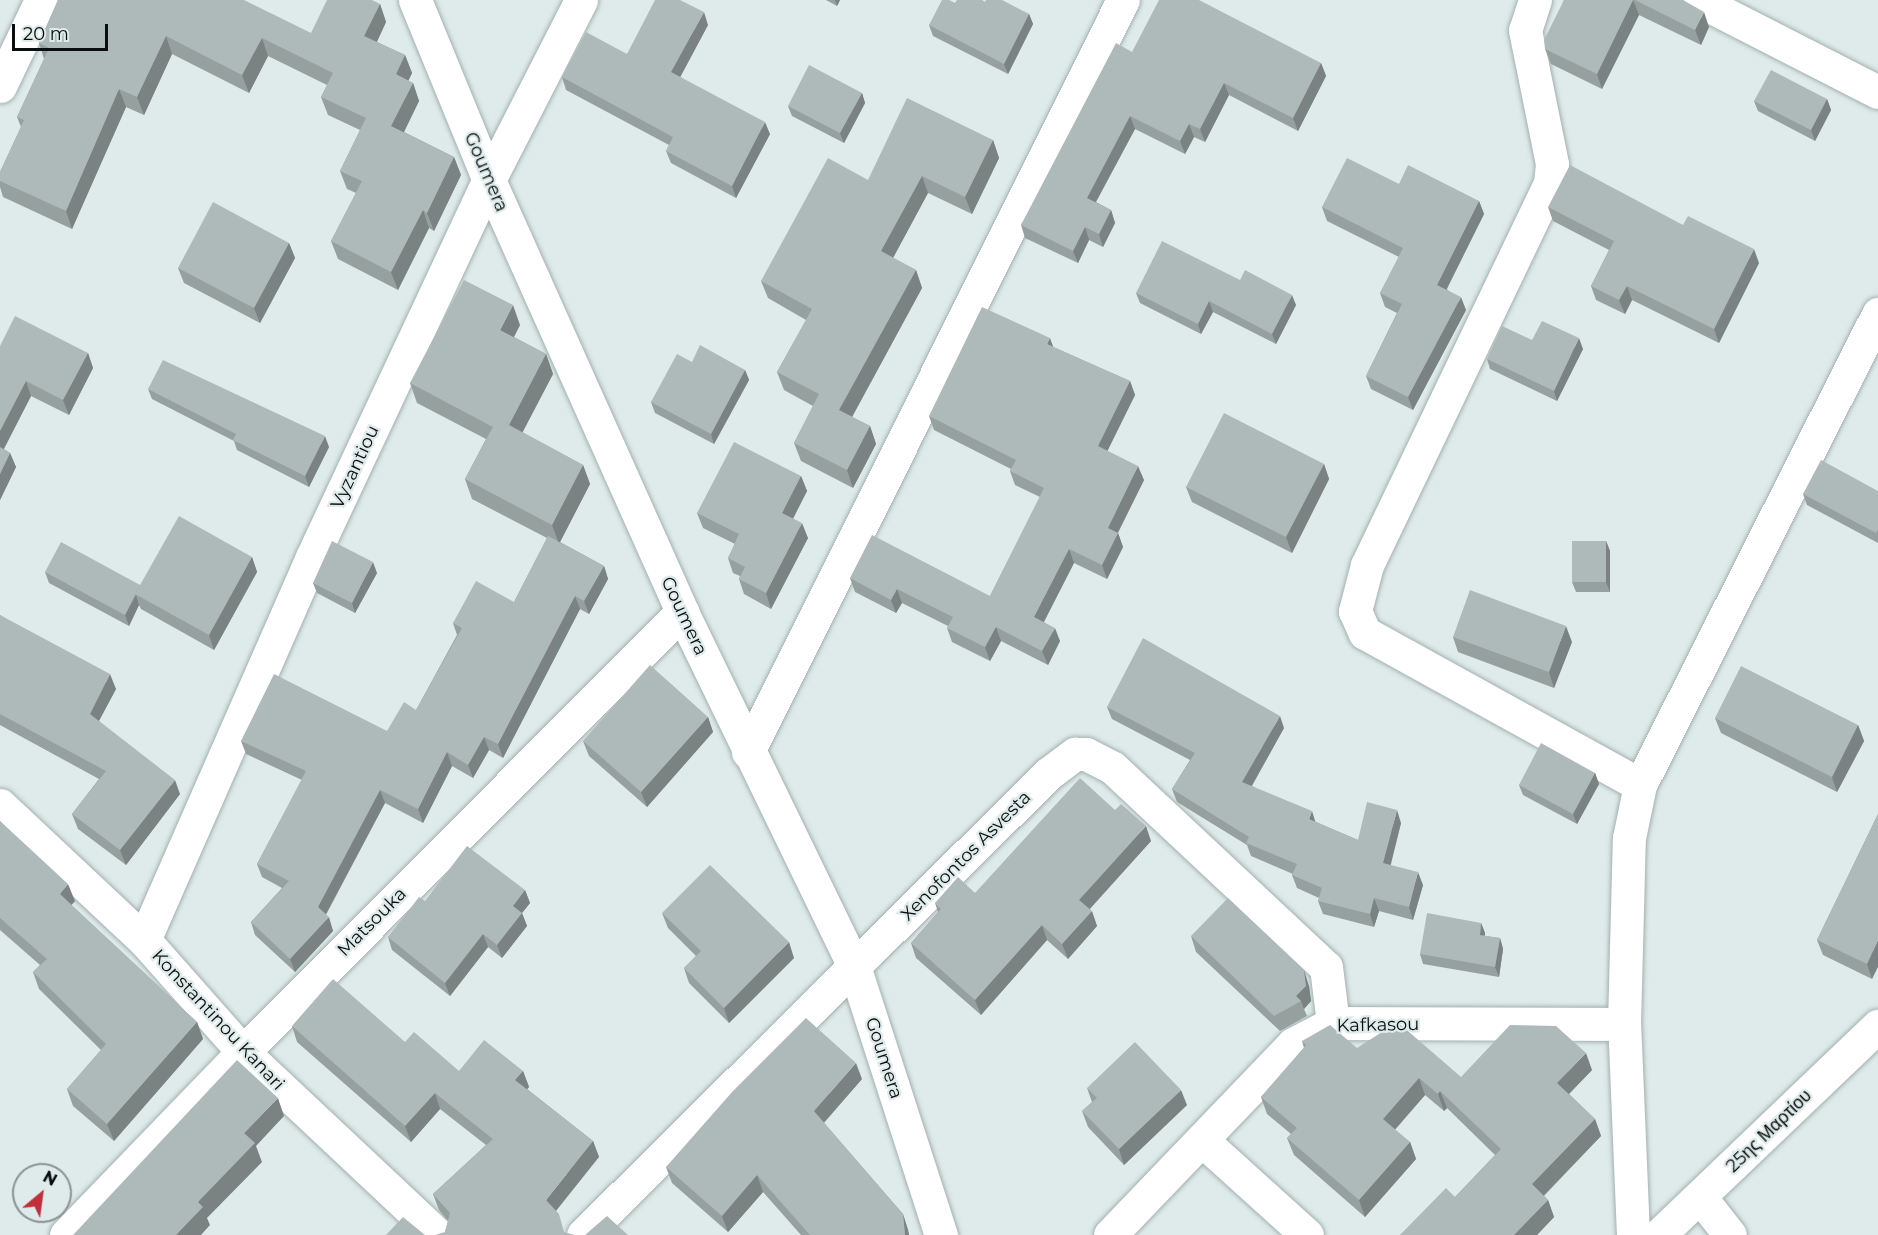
<!DOCTYPE html>
<meta charset="utf-8">
<style>
body{margin:0}
#map{position:relative;width:1878px;height:1235px;overflow:hidden;background:#deebea;font-family:Montserrat,sans-serif}
div>[style]{position:absolute}
[style*='--x']{left:calc(var(--x)*1px);top:calc(var(--y)*1px);width:calc(var(--w)*1px);rotate:calc(var(--a)*1deg)}
.roads{filter:drop-shadow(0 0 2px #a3b0af) drop-shadow(0 0 2px #a3b0af)}
.minor>*{height:33px;margin:-16.5px;padding:0 16.5px;transform-origin:16.5px;border-radius:16.5px;background:#fff}
.major>*{height:33px;margin:-16.5px;padding:0 16.5px;transform-origin:16.5px;border-radius:16.5px;background:#fff}
.wall>*{inset:0;background:#96a09f}
.shaded-wall>*{inset:0;background:#7a8282}
.building>*{inset:0;background:#aebab9}
span{translate:-50% -50%;white-space:nowrap;text-align:center;line-height:1.15;-webkit-text-stroke:4.5px #deebea;paint-order:stroke}
.street-label{font-size:18px;color:#0a0e0e}
.north{position:absolute;left:12px;top:1163px;width:60px;height:60px;box-sizing:border-box;background:#deebea;border:2px solid #899392;border-radius:50%;rotate:29deg;font-size:16px;font-weight:700;line-height:24px;text-align:center;color:#0a0e0e}
.north::after{content:'';display:block;margin:auto;width:21px;height:27px;background:#c0303c;clip-path:polygon(50% 0,100% 100%,50% 72%,0 100%)}
.scale{position:absolute;left:12px;top:24px;width:96px;height:27px;box-sizing:border-box;border:3px solid #0a0e0e;border-top:0;padding-left:8px;font-size:18px;line-height:21px;white-space:nowrap;color:#0a0e0e;-webkit-text-stroke:4px #deebea;paint-order:stroke}
</style>
<div id="map">
<div class="roads">
<div class="minor">
<i style="--x:415;--y:0;--w:195;--a:67.7"></i>
<i style="--x:489;--y:180;--w:473;--a:65.9"></i>
<i style="--x:682;--y:612;--w:397;--a:64.1"></i>
<i style="--x:855;--y:969;--w:280;--a:72.1"></i>
<i style="--x:1535;--y:0;--w:32;--a:108"></i>
<i style="--x:1525;--y:30;--w:137;--a:78.6"></i>
<i style="--x:1552;--y:164;--w:19;--a:96"></i>
<i style="--x:1550;--y:183;--w:424;--a:115.6"></i>
<i style="--x:1367;--y:565;--w:48;--a:104.6"></i>
<i style="--x:1355;--y:611;--w:24;--a:66"></i>
<i style="--x:1365;--y:633;--w:314;--a:28.9"></i>
<i style="--x:1698;--y:0;--w:202;--a:27.1"></i>
<i style="--x:0;--y:86;--w:95;--a:-64.5"></i>
<i style="--x:748;--y:752;--w:840;--a:-63.5"></i>
<i style="--x:0;--y:805;--w:197;--a:43.2"></i>
<i style="--x:144;--y:940;--w:149;--a:48.5"></i>
<i style="--x:243;--y:1052;--w:267;--a:43.2"></i>
<i style="--x:144;--y:940;--w:418;--a:-66.3"></i>
<i style="--x:312;--y:557;--w:416;--a:-64.9"></i>
<i style="--x:489;--y:180;--w:202;--a:-62.9"></i>
<i style="--x:1203;--y:1141;--w:140;--a:42.1"></i>
<i style="--x:1700;--y:1197;--w:48;--a:51.7"></i>
<i style="--x:66;--y:1235;--w:255;--a:-46"></i>
<i style="--x:243;--y:1052;--w:622;--a:-45.07"></i>
<i style="--x:583;--y:1235;--w:655;--a:-44.75"></i>
<i style="--x:1048;--y:774;--w:34;--a:-37"></i>
<i style="--x:1075;--y:754;--w:11;--a:0"></i>
<i style="--x:1086;--y:754;--w:30;--a:27"></i>
<i style="--x:1113;--y:768;--w:291;--a:43.1"></i>
<i style="--x:1326;--y:967;--w:56;--a:82.9"></i>
<i style="--x:1110;--y:1235;--w:265;--a:-46.2"></i>
<i style="--x:1293;--y:1044;--w:45;--a:-27.7"></i>
<i style="--x:1333;--y:1023;--w:291;--a:0.2"></i>
<i style="--x:1633;--y:1235;--w:211;--a:-92.4"></i>
<i style="--x:1624;--y:1024;--w:186;--a:-88.5"></i>
<i style="--x:1629;--y:838;--w:54;--a:-78.3"></i>
<i style="--x:1640;--y:785;--w:528;--a:-63.19"></i>
</div>
<div class="major">
<i style="--x:1659;--y:1235;--w:303;--a:-43.7"></i>
</div>
</div>
<div class="wall">
<i style="clip-path:polygon(58px 0,311px 33px,380px 4px,386px 22px,377px 42px,405px 55px,412px 73px,408px 81px,413px 83px,419px 101px,404px 132px,454px 157px,461px 175px,434px 231px,429px 228px,398px 290px,338px 259px,331px 241px,356px 193px,347px 189px,340px 171px,360px 130px,328px 115px,321px 97px,327px 85px,268px 56px,249px 93px,172px 54px,144px 115px,126px 107px,72px 229px,3px 197px,0 187px,0 172px,21px 127px,17px 117px,44px 59px,39px 43px)"></i>
<i style="clip-path:polygon(826px 0,840px 0,837px 6px)"></i>
<i style="clip-path:polygon(1564px 0,1683px 0,1709px 27px,1701px 45px,1639px 15px,1602px 89px,1551px 64px,1545px 49px)"></i>
<i style="clip-path:polygon(985px 2px,1029px 14px,1033px 24px,1008px 74px,933px 36px,929px 25px,955px 3px)"></i>
<i style="clip-path:polygon(708px 25px,680px 77px,770px 134px,736px 198px,671px 163px,666px 151px,669px 145px,566px 90px,562px 77px)"></i>
<i style="clip-path:polygon(1132px 52px,1321px 63px,1326px 76px,1298px 131px,1229px 95px,1205px 142px,1194px 137px,1185px 154px,1135px 129px,1096px 202px,1111px 210px,1115px 223px,1103px 247px,1089px 240px,1078px 263px,1025px 238px,1021px 225px)"></i>
<i style="clip-path:polygon(862px 93px,865px 103px,844px 143px,792px 116px,788px 106px)"></i>
<i style="clip-path:polygon(1827px 99px,1831px 110px,1815px 141px,1758px 111px,1754px 101px)"></i>
<i style="clip-path:polygon(993px 140px,999px 158px,972px 214px,928px 193px,893px 258px,916px 270px,922px 288px,852px 417px,870px 426px,876px 444px,853px 488px,801px 461px,794px 443px,813px 406px,784px 390px,777px 372px,806px 320px,768px 298px,761px 281px,868px 180px)"></i>
<i style="clip-path:polygon(1399px 184px,1479px 201px,1484px 214px,1447px 289px,1466px 310px,1413px 410px,1371px 389px,1366px 376px,1397px 313px,1385px 307px,1380px 293px,1399px 257px,1327px 221px,1322px 207px)"></i>
<i style="clip-path:polygon(1548px 207px,1683px 225px,1759px 263px,1719px 343px,1632px 300px,1625px 314px,1596px 300px,1591px 286px,1609px 250px,1553px 221px)"></i>
<i style="clip-path:polygon(289px 243px,295px 258px,260px 323px,184px 283px,178px 268px)"></i>
<i style="clip-path:polygon(1240px 280px,1296px 305px,1276px 344px,1213px 312px,1201px 334px,1140px 303px,1136px 293px)"></i>
<i style="clip-path:polygon(520px 325px,514px 337px,546px 354px,553px 374px,522px 432px,583px 465px,590px 484px,560px 542px,604px 566px,608px 579px,589px 614px,580px 609px,503px 758px,489px 750px,473px 778px,452px 766px,423px 823px,385px 803px,326px 915px,333px 931px,295px 972px,255px 935px,251px 922px,282px 888px,262px 877px,257px 864px,302px 780px,246px 754px,241px 741px,387px 731px,416px 710px,457px 635px,453px 623px,514px 602px,547px 538px,472px 499px,465px 479px,486px 439px,417px 403px,410px 383px)"></i>
<i style="clip-path:polygon(1532px 340px,1583px 349px,1557px 401px,1490px 369px,1487px 359px)"></i>
<i style="clip-path:polygon(0 346px,88px 353px,93px 368px,69px 415px,31px 396px,4px 449px,10px 453px,16px 467px,0 500px)"></i>
<i style="clip-path:polygon(1053px 347px,1130px 381px,1135px 395px,1107px 451px,1144px 480px,1118px 533px,1123px 547px,1107px 579px,1074px 563px,1044px 622px,1060px 641px,1048px 665px,1001px 641px,990px 661px,952px 642px,947px 628px,948px 626px,902px 603px,896px 613px,855px 592px,850px 578px,990px 596px,1040px 497px,1015px 485px,1010px 471px,1011px 469px,934px 430px,929px 416px)"></i>
<i style="clip-path:polygon(692px 362px,745px 370px,749px 380px,714px 444px,655px 413px,651px 402px)"></i>
<i style="clip-path:polygon(148px 389px,329px 447px,309px 487px,237px 450px,234px 441px,152px 399px)"></i>
<i style="clip-path:polygon(1324px 464px,1329px 479px,1292px 553px,1192px 502px,1186px 487px)"></i>
<i style="clip-path:polygon(801px 476px,807px 491px,793px 519px,808px 538px,771px 609px,744px 594px,739px 579px,740px 576px,733px 573px,728px 558px,735px 544px,703px 528px,697px 513px)"></i>
<i style="clip-path:polygon(1878px 491px,1878px 543px,1807px 505px,1803px 494px)"></i>
<i style="clip-path:polygon(1606px 541px,1610px 551px,1610px 592px,1576px 592px,1572px 582px)"></i>
<i style="clip-path:polygon(252px 557px,257px 572px,214px 650px,141px 609px,139px 605px,129px 626px,49px 583px,45px 572px,140px 585px)"></i>
<i style="clip-path:polygon(377px 573px,355px 613px,317px 593px,313px 583px)"></i>
<i style="clip-path:polygon(0 615px,116px 689px,99px 721px,180px 794px,126px 865px,78px 829px,72px 814px,99px 779px,0 725px)"></i>
<i style="clip-path:polygon(1453px 637px,1572px 642px,1554px 688px,1458px 652px)"></i>
<i style="clip-path:polygon(1107px 707px,1284px 728px,1252px 786px,1316px 822px,1358px 840px,1401px 823px,1390px 865px,1423px 885px,1413px 920px,1379px 911px,1374px 927px,1323px 914px,1318px 901px,1319px 898px,1297px 888px,1292px 875px,1293px 874px,1251px 856px,1247px 845px,1177px 802px,1172px 789px,1190px 760px,1112px 719px)"></i>
<i style="clip-path:polygon(708px 717px,713px 732px,647px 807px,589px 756px,583px 741px)"></i>
<i style="clip-path:polygon(1715px 718px,1858px 725px,1864px 741px,1837px 792px,1721px 733px)"></i>
<i style="clip-path:polygon(1595px 773px,1599px 784px,1577px 824px,1523px 795px,1519px 785px)"></i>
<i style="clip-path:polygon(1115px 810px,1151px 841px,1090px 909px,1097px 926px,1068px 959px,1047px 940px,981px 1015px,916px 958px,911px 943px,938px 912px,935px 903px,975px 893px)"></i>
<i style="clip-path:polygon(1878px 814px,1872px 979px,1823px 955px,1817px 940px)"></i>
<i style="clip-path:polygon(0 821px,75px 901px,71px 905px,197px 1022px,203px 1039px,114px 1141px,73px 1106px,67px 1089px,101px 1050px,39px 989px,33px 972px,40px 965px,0 930px)"></i>
<i style="clip-path:polygon(525px 890px,530px 903px,522px 913px,527px 926px,502px 958px,488px 947px,450px 996px,392px 950px,388px 937px,425px 901px)"></i>
<i style="clip-path:polygon(662px 913px,794px 958px,729px 1023px,689px 983px,684px 968px,696px 956px,668px 928px)"></i>
<i style="clip-path:polygon(1481px 923px,1485px 933px,1485px 936px,1500px 938px,1503px 949px,1499px 977px,1423px 964px,1420px 954px)"></i>
<i style="clip-path:polygon(1191px 936px,1309px 986px,1311px 1001px,1304px 1009px,1307px 1016px,1280px 1031px,1196px 952px)"></i>
<i style="clip-path:polygon(292px 1026px,405px 1042px,459px 1071px,523px 1071px,529px 1087px,527px 1089px,593px 1141px,599px 1157px,445px 1232px,448px 1221px,439px 1210px,433px 1194px,486px 1145px,440px 1109px,411px 1142px,297px 1042px)"></i>
<i style="clip-path:polygon(1302px 1041px,1357px 1048px,1461px 1077px,1592px 1070px,1569px 1094px,1595px 1119px,1601px 1136px,1544px 1196px,1548px 1200px,1554px 1217px,1537px 1235px,1400px 1235px,1455px 1197px,1495px 1155px,1447px 1108px,1444px 1111px,1425px 1095px,1395px 1130px,1410px 1142px,1416px 1159px,1365px 1217px,1294px 1155px,1287px 1138px,1291px 1134px,1267px 1114px,1261px 1097px,1304px 1048px)"></i>
<i style="clip-path:polygon(862px 1079px,824px 1123px,903px 1214px,908px 1230px,909px 1235px,801px 1235px,763px 1192px,728px 1232px,672px 1183px,666px 1167px)"></i>
<i style="clip-path:polygon(1087px 1088px,1187px 1105px,1124px 1165px,1088px 1127px,1082px 1111px,1092px 1102px)"></i>
</div>
<div class="shaded-wall">
<i style="clip-path:polygon(835px 0,840px 0,837px 6px)"></i>
<i style="clip-path:polygon(1633px 0,1639px 15px,1602px 89px,1597px 74px)"></i>
<i style="clip-path:polygon(380px 4px,386px 22px,371px 54px,364px 36px)"></i>
<i style="clip-path:polygon(704px 12px,708px 25px,676px 85px,671px 72px)"></i>
<i style="clip-path:polygon(1704px 12px,1709px 27px,1701px 45px,1695px 30px)"></i>
<i style="clip-path:polygon(1029px 14px,1033px 24px,1008px 74px,1004px 64px)"></i>
<i style="clip-path:polygon(166px 36px,172px 54px,144px 115px,137px 97px)"></i>
<i style="clip-path:polygon(262px 38px,268px 56px,249px 93px,242px 75px)"></i>
<i style="clip-path:polygon(405px 55px,412px 73px,403px 92px,396px 74px)"></i>
<i style="clip-path:polygon(1321px 63px,1326px 76px,1298px 131px,1293px 118px)"></i>
<i style="clip-path:polygon(413px 83px,419px 101px,398px 144px,391px 126px)"></i>
<i style="clip-path:polygon(1224px 83px,1229px 95px,1205px 142px,1200px 129px)"></i>
<i style="clip-path:polygon(119px 89px,126px 107px,72px 229px,66px 211px)"></i>
<i style="clip-path:polygon(862px 93px,865px 103px,844px 143px,840px 133px)"></i>
<i style="clip-path:polygon(1827px 99px,1831px 110px,1815px 141px,1811px 130px)"></i>
<i style="clip-path:polygon(1130px 116px,1135px 129px,1091px 211px,1087px 198px)"></i>
<i style="clip-path:polygon(765px 122px,770px 134px,736px 198px,732px 186px)"></i>
<i style="clip-path:polygon(1189px 124px,1194px 137px,1185px 154px,1180px 141px)"></i>
<i style="clip-path:polygon(993px 140px,999px 158px,972px 214px,965px 197px)"></i>
<i style="clip-path:polygon(454px 157px,461px 175px,434px 231px,427px 213px)"></i>
<i style="clip-path:polygon(922px 176px,928px 193px,887px 269px,881px 251px)"></i>
<i style="clip-path:polygon(1479px 201px,1484px 214px,1442px 298px,1437px 285px)"></i>
<i style="clip-path:polygon(423px 210px,429px 228px,398px 290px,391px 272px)"></i>
<i style="clip-path:polygon(1111px 210px,1115px 223px,1103px 247px,1099px 234px)"></i>
<i style="clip-path:polygon(1085px 227px,1089px 240px,1078px 263px,1073px 251px)"></i>
<i style="clip-path:polygon(289px 243px,295px 258px,260px 323px,254px 308px)"></i>
<i style="clip-path:polygon(1754px 249px,1759px 263px,1719px 343px,1714px 329px)"></i>
<i style="clip-path:polygon(916px 270px,922px 288px,846px 428px,839px 410px)"></i>
<i style="clip-path:polygon(1627px 286px,1632px 300px,1625px 314px,1619px 300px)"></i>
<i style="clip-path:polygon(1292px 295px,1296px 305px,1276px 344px,1272px 334px)"></i>
<i style="clip-path:polygon(1461px 297px,1466px 310px,1413px 410px,1408px 397px)"></i>
<i style="clip-path:polygon(1209px 301px,1213px 312px,1201px 334px,1198px 324px)"></i>
<i style="clip-path:polygon(513px 305px,520px 325px,507px 350px,500px 330px)"></i>
<i style="clip-path:polygon(1050px 338px,1055px 352px,1047px 344px)"></i>
<i style="clip-path:polygon(1579px 338px,1583px 349px,1557px 401px,1554px 391px)"></i>
<i style="clip-path:polygon(88px 353px,93px 368px,69px 415px,63px 400px)"></i>
<i style="clip-path:polygon(546px 354px,553px 374px,516px 445px,509px 425px)"></i>
<i style="clip-path:polygon(745px 370px,749px 380px,714px 444px,711px 434px)"></i>
<i style="clip-path:polygon(26px 381px,31px 396px,0 456px,0 431px)"></i>
<i style="clip-path:polygon(1130px 381px,1135px 395px,1103px 460px,1098px 446px)"></i>
<i style="clip-path:polygon(870px 426px,876px 444px,853px 488px,847px 470px)"></i>
<i style="clip-path:polygon(325px 436px,329px 447px,309px 487px,305px 476px)"></i>
<i style="clip-path:polygon(10px 453px,16px 467px,0 500px,0 474px)"></i>
<i style="clip-path:polygon(1324px 464px,1329px 479px,1292px 553px,1286px 537px)"></i>
<i style="clip-path:polygon(583px 465px,590px 484px,559px 544px,552px 525px)"></i>
<i style="clip-path:polygon(1138px 466px,1144px 480px,1113px 542px,1108px 528px)"></i>
<i style="clip-path:polygon(801px 476px,807px 491px,788px 528px,782px 513px)"></i>
<i style="clip-path:polygon(802px 523px,808px 538px,771px 609px,766px 593px)"></i>
<i style="clip-path:polygon(1118px 533px,1123px 547px,1107px 579px,1102px 565px)"></i>
<i style="clip-path:polygon(1606px 541px,1610px 551px,1610px 592px,1606px 582px)"></i>
<i style="clip-path:polygon(1069px 549px,1074px 563px,1039px 631px,1034px 617px)"></i>
<i style="clip-path:polygon(252px 557px,257px 572px,214px 650px,209px 635px)"></i>
<i style="clip-path:polygon(373px 562px,377px 573px,355px 613px,352px 603px)"></i>
<i style="clip-path:polygon(604px 566px,608px 579px,589px 614px,584px 601px)"></i>
<i style="clip-path:polygon(897px 589px,902px 603px,896px 613px,891px 600px)"></i>
<i style="clip-path:polygon(136px 595px,139px 605px,129px 626px,125px 615px)"></i>
<i style="clip-path:polygon(575px 596px,580px 609px,503px 758px,498px 744px)"></i>
<i style="clip-path:polygon(1566px 626px,1572px 642px,1554px 688px,1549px 672px)"></i>
<i style="clip-path:polygon(996px 627px,1001px 641px,990px 661px,985px 647px)"></i>
<i style="clip-path:polygon(1055px 628px,1060px 641px,1048px 665px,1042px 651px)"></i>
<i style="clip-path:polygon(110px 674px,116px 689px,95px 728px,90px 714px)"></i>
<i style="clip-path:polygon(1280px 716px,1284px 728px,1247px 794px,1242px 782px)"></i>
<i style="clip-path:polygon(708px 717px,713px 732px,647px 807px,641px 792px)"></i>
<i style="clip-path:polygon(1858px 725px,1864px 741px,1837px 792px,1832px 777px)"></i>
<i style="clip-path:polygon(484px 737px,489px 750px,473px 778px,468px 765px)"></i>
<i style="clip-path:polygon(447px 752px,452px 766px,423px 823px,418px 809px)"></i>
<i style="clip-path:polygon(1595px 773px,1599px 784px,1577px 824px,1573px 814px)"></i>
<i style="clip-path:polygon(175px 780px,180px 794px,126px 865px,120px 850px)"></i>
<i style="clip-path:polygon(380px 790px,385px 803px,322px 921px,318px 907px)"></i>
<i style="clip-path:polygon(1397px 810px,1401px 823px,1388px 876px,1383px 863px)"></i>
<i style="clip-path:polygon(1312px 811px,1316px 824px,1309px 819px)"></i>
<i style="clip-path:polygon(1146px 826px,1151px 841px,1084px 915px,1079px 900px)"></i>
<i style="clip-path:polygon(1418px 872px,1423px 885px,1413px 920px,1409px 907px)"></i>
<i style="clip-path:polygon(68px 884px,75px 901px,66px 911px,60px 894px)"></i>
<i style="clip-path:polygon(525px 890px,530px 903px,522px 913px,527px 926px,502px 958px,497px 945px,513px 906px)"></i>
<i style="clip-path:polygon(1374px 898px,1379px 911px,1374px 927px,1370px 914px)"></i>
<i style="clip-path:polygon(1092px 911px,1097px 926px,1068px 959px,1062px 944px)"></i>
<i style="clip-path:polygon(329px 917px,333px 931px,295px 972px,290px 959px)"></i>
<i style="clip-path:polygon(1481px 923px,1485px 933px,1483px 945px,1480px 935px)"></i>
<i style="clip-path:polygon(1042px 925px,1047px 940px,981px 1015px,975px 1000px)"></i>
<i style="clip-path:polygon(483px 934px,488px 947px,450px 996px,445px 983px)"></i>
<i style="clip-path:polygon(1500px 938px,1503px 949px,1499px 977px,1495px 967px)"></i>
<i style="clip-path:polygon(1878px 940px,1878px 967px,1872px 979px,1867px 964px)"></i>
<i style="clip-path:polygon(789px 942px,794px 958px,729px 1023px,724px 1008px)"></i>
<i style="clip-path:polygon(1304px 970px,1309px 986px,1311px 1001px,1304px 1009px,1301px 1001px,1296px 996px)"></i>
<i style="clip-path:polygon(197px 1022px,203px 1039px,114px 1141px,107px 1124px)"></i>
<i style="clip-path:polygon(1586px 1053px,1592px 1070px,1563px 1100px,1557px 1083px)"></i>
<i style="clip-path:polygon(856px 1063px,862px 1079px,819px 1128px,814px 1111px)"></i>
<i style="clip-path:polygon(523px 1071px,529px 1087px,521px 1096px,515px 1080px)"></i>
<i style="clip-path:polygon(1419px 1078px,1425px 1095px,1389px 1136px,1383px 1119px)"></i>
<i style="clip-path:polygon(1181px 1090px,1187px 1105px,1124px 1165px,1119px 1149px)"></i>
<i style="clip-path:polygon(1440px 1091px,1447px 1108px,1444px 1111px,1438px 1094px)"></i>
<i style="clip-path:polygon(435px 1093px,440px 1109px,411px 1142px,405px 1126px)"></i>
<i style="clip-path:polygon(278px 1098px,284px 1116px,256px 1146px,262px 1162px,207px 1218px,210px 1225px,201px 1235px,176px 1235px,244px 1133px)"></i>
<i style="clip-path:polygon(1595px 1119px,1601px 1136px,1538px 1201px,1532px 1184px)"></i>
<i style="clip-path:polygon(593px 1141px,599px 1157px,552px 1216px,546px 1200px)"></i>
<i style="clip-path:polygon(1410px 1142px,1416px 1159px,1365px 1217px,1359px 1200px)"></i>
<i style="clip-path:polygon(757px 1175px,763px 1192px,728px 1232px,722px 1216px)"></i>
<i style="clip-path:polygon(1548px 1200px,1554px 1217px,1537px 1235px,1514px 1235px)"></i>
<i style="clip-path:polygon(903px 1214px,908px 1230px,909px 1235px,905px 1235px)"></i>
</div>
<div class="building">
<i style="clip-path:polygon(58px 0,244px 0,311px 33px,327px 0,372px 0,380px 4px,364px 36px,405px 55px,396px 74px,413px 83px,391px 126px,454px 157px,427px 213px,423px 210px,391px 272px,331px 241px,362px 181px,340px 171px,366px 118px,321px 97px,333px 73px,262px 38px,242px 75px,166px 36px,137px 97px,119px 89px,66px 211px,0 181px,0 172px,24px 120px,17px 117px,49px 48px,39px 43px)"></i>
<i style="clip-path:polygon(655px 0,680px 0,704px 12px,671px 72px,765px 122px,732px 186px,666px 151px,673px 137px,562px 77px,586px 32px,627px 54px)"></i>
<i style="clip-path:polygon(942px 0,949px 0,955px 3px,957px 0,982px 0,985px 2px,986px 0,1002px 0,1029px 14px,1004px 64px,929px 25px)"></i>
<i style="clip-path:polygon(1159px 0,1199px 0,1321px 63px,1293px 118px,1224px 83px,1200px 129px,1189px 124px,1180px 141px,1130px 116px,1087px 198px,1111px 210px,1099px 234px,1085px 227px,1073px 251px,1021px 225px,1116px 43px,1132px 52px)"></i>
<i style="clip-path:polygon(1564px 0,1633px 0,1597px 74px,1545px 49px,1544px 40px)"></i>
<i style="clip-path:polygon(1635px 0,1683px 0,1704px 12px,1695px 30px)"></i>
<i style="clip-path:polygon(809px 65px,862px 93px,840px 133px,788px 106px)"></i>
<i style="clip-path:polygon(1771px 70px,1827px 99px,1811px 130px,1754px 101px)"></i>
<i style="clip-path:polygon(907px 98px,993px 140px,965px 197px,922px 176px,881px 251px,916px 270px,839px 410px,870px 426px,847px 470px,794px 443px,819px 394px,777px 372px,812px 309px,761px 281px,828px 158px,868px 180px)"></i>
<i style="clip-path:polygon(1347px 158px,1399px 184px,1408px 165px,1479px 201px,1437px 285px,1461px 297px,1408px 397px,1366px 376px,1402px 304px,1380px 293px,1403px 248px,1322px 207px)"></i>
<i style="clip-path:polygon(1570px 165px,1683px 225px,1688px 216px,1754px 249px,1714px 329px,1627px 286px,1619px 300px,1591px 286px,1614px 241px,1548px 207px)"></i>
<i style="clip-path:polygon(213px 202px,289px 243px,254px 308px,178px 268px)"></i>
<i style="clip-path:polygon(1162px 241px,1240px 280px,1245px 270px,1292px 295px,1272px 334px,1209px 301px,1198px 324px,1136px 293px)"></i>
<i style="clip-path:polygon(464px 280px,513px 305px,500px 330px,546px 354px,509px 425px,583px 465px,552px 525px,465px 479px,493px 427px,410px 383px)"></i>
<i style="clip-path:polygon(982px 307px,1050px 338px,1047px 344px,1130px 381px,1098px 446px,1138px 466px,1108px 528px,1118px 533px,1102px 565px,1069px 549px,1034px 617px,1055px 628px,1042px 651px,996px 627px,985px 647px,947px 628px,953px 617px,897px 589px,891px 600px,850px 578px,872px 535px,990px 596px,1044px 488px,1010px 471px,1016px 460px,929px 416px)"></i>
<i style="clip-path:polygon(15px 316px,88px 353px,63px 400px,26px 381px,0 431px,0 346px)"></i>
<i style="clip-path:polygon(1542px 321px,1579px 338px,1554px 391px,1487px 359px,1502px 326px,1532px 340px)"></i>
<i style="clip-path:polygon(700px 345px,745px 370px,711px 434px,651px 402px,677px 354px,692px 362px)"></i>
<i style="clip-path:polygon(163px 360px,325px 436px,305px 476px,233px 440px,236px 434px,148px 389px)"></i>
<i style="clip-path:polygon(1224px 413px,1324px 464px,1286px 537px,1186px 487px)"></i>
<i style="clip-path:polygon(734px 442px,801px 476px,782px 513px,802px 523px,766px 593px,739px 579px,745px 567px,728px 558px,739px 534px,697px 513px)"></i>
<i style="clip-path:polygon(0 447px,10px 453px,0 474px)"></i>
<i style="clip-path:polygon(1821px 460px,1878px 491px,1878px 529px,1876px 533px,1803px 494px)"></i>
<i style="clip-path:polygon(179px 516px,252px 557px,209px 635px,135px 594px)"></i>
<i style="clip-path:polygon(548px 536px,604px 566px,584px 601px,575px 596px,498px 744px,484px 737px,468px 765px,447px 752px,418px 809px,380px 790px,318px 907px,329px 917px,290px 959px,251px 922px,289px 881px,257px 864px,306px 771px,241px 741px,274px 674px,387px 731px,404px 702px,416px 710px,462px 628px,453px 623px,476px 581px,514px 602px)"></i>
<i style="clip-path:polygon(332px 541px,373px 562px,352px 603px,313px 583px)"></i>
<i style="clip-path:polygon(1572px 541px,1606px 541px,1606px 582px,1572px 582px)"></i>
<i style="clip-path:polygon(61px 542px,140px 585px,125px 615px,45px 572px)"></i>
<i style="clip-path:polygon(1470px 590px,1566px 626px,1549px 672px,1453px 637px)"></i>
<i style="clip-path:polygon(0 615px,110px 674px,90px 714px,175px 780px,120px 850px,72px 814px,106px 771px,0 714px)"></i>
<i style="clip-path:polygon(1143px 638px,1280px 716px,1242px 782px,1312px 811px,1309px 819px,1358px 840px,1367px 802px,1397px 810px,1383px 863px,1418px 872px,1409px 907px,1374px 898px,1370px 914px,1318px 901px,1322px 888px,1292px 875px,1297px 864px,1246px 843px,1249px 837px,1172px 789px,1195px 753px,1107px 707px)"></i>
<i style="clip-path:polygon(650px 665px,708px 717px,641px 792px,583px 741px)"></i>
<i style="clip-path:polygon(1741px 666px,1858px 725px,1832px 777px,1715px 718px)"></i>
<i style="clip-path:polygon(1541px 743px,1595px 773px,1573px 814px,1519px 785px)"></i>
<i style="clip-path:polygon(1080px 778px,1115px 810px,1121px 804px,1146px 826px,1079px 900px,1092px 911px,1062px 944px,1042px 925px,975px 1000px,911px 943px,941px 909px,935px 903px,958px 877px,975px 893px)"></i>
<i style="clip-path:polygon(1878px 814px,1878px 940px,1867px 964px,1817px 940px)"></i>
<i style="clip-path:polygon(0 821px,68px 884px,60px 894px,197px 1022px,107px 1124px,67px 1089px,106px 1044px,33px 972px,47px 959px,0 918px)"></i>
<i style="clip-path:polygon(467px 846px,525px 890px,513px 906px,522px 913px,497px 945px,483px 934px,445px 983px,388px 937px,419px 897px,425px 901px)"></i>
<i style="clip-path:polygon(710px 865px,789px 942px,724px 1008px,684px 968px,701px 951px,662px 913px)"></i>
<i style="clip-path:polygon(1228px 898px,1304px 970px,1306px 986px,1296px 996px,1301px 1001px,1274px 1016px,1191px 936px)"></i>
<i style="clip-path:polygon(1427px 913px,1481px 923px,1480px 935px,1500px 938px,1495px 967px,1420px 954px)"></i>
<i style="clip-path:polygon(333px 979px,405px 1042px,414px 1032px,459px 1071px,484px 1040px,523px 1071px,515px 1080px,593px 1141px,546px 1200px,559px 1214px,564px 1232px,575px 1235px,435px 1235px,445px 1232px,450px 1213px,433px 1194px,493px 1139px,435px 1093px,405px 1126px,292px 1026px)"></i>
<i style="clip-path:polygon(806px 1018px,856px 1063px,814px 1111px,903px 1214px,905px 1235px,810px 1235px,757px 1175px,722px 1216px,666px 1167px,733px 1091px)"></i>
<i style="clip-path:polygon(1330px 1025px,1357px 1048px,1393px 1025px,1401px 1025px,1461px 1077px,1510px 1025px,1556px 1026px,1586px 1053px,1557px 1083px,1595px 1119px,1532px 1184px,1548px 1200px,1514px 1235px,1400px 1235px,1446px 1188px,1455px 1197px,1501px 1149px,1440px 1091px,1438px 1094px,1419px 1078px,1383px 1119px,1410px 1142px,1359px 1200px,1287px 1138px,1297px 1128px,1261px 1097px,1306px 1045px,1302px 1041px)"></i>
<i style="clip-path:polygon(1135px 1042px,1181px 1090px,1119px 1149px,1082px 1111px,1097px 1098px,1087px 1088px)"></i>
<i style="clip-path:polygon(237px 1060px,278px 1098px,244px 1133px,255px 1143px,198px 1202px,203px 1207px,176px 1235px,73px 1235px)"></i>
<i style="clip-path:polygon(607px 1216px,628px 1235px,585px 1235px)"></i>
<i style="clip-path:polygon(403px 1217px,425px 1235px,386px 1235px)"></i>
</div>
<div class="street-label">
<span style="left:486px;top:172px;rotate:67deg">Goumera</span>
<span style="left:355px;top:467px;rotate:-65deg">Vyzantiou</span>
<span style="left:684px;top:616px;rotate:65deg">Goumera</span>
<span style="left:966px;top:856px;rotate:-45deg">Xenofontos Asvesta</span>
<span style="left:372px;top:922px;rotate:-45deg">Matsouka</span>
<span style="left:218px;top:1020px;rotate:47deg">Konstantinou Kanari</span>
<span style="left:1378px;top:1025px;rotate:-1deg">Kafkasou</span>
<span style="left:884px;top:1058px;rotate:72deg">Goumera</span>
<span style="left:1769px;top:1131px;rotate:-44deg">25ης Μαρτίου</span>
</div>
<div class="north">N</div>
<div class="scale">20 m</div>
</div>
